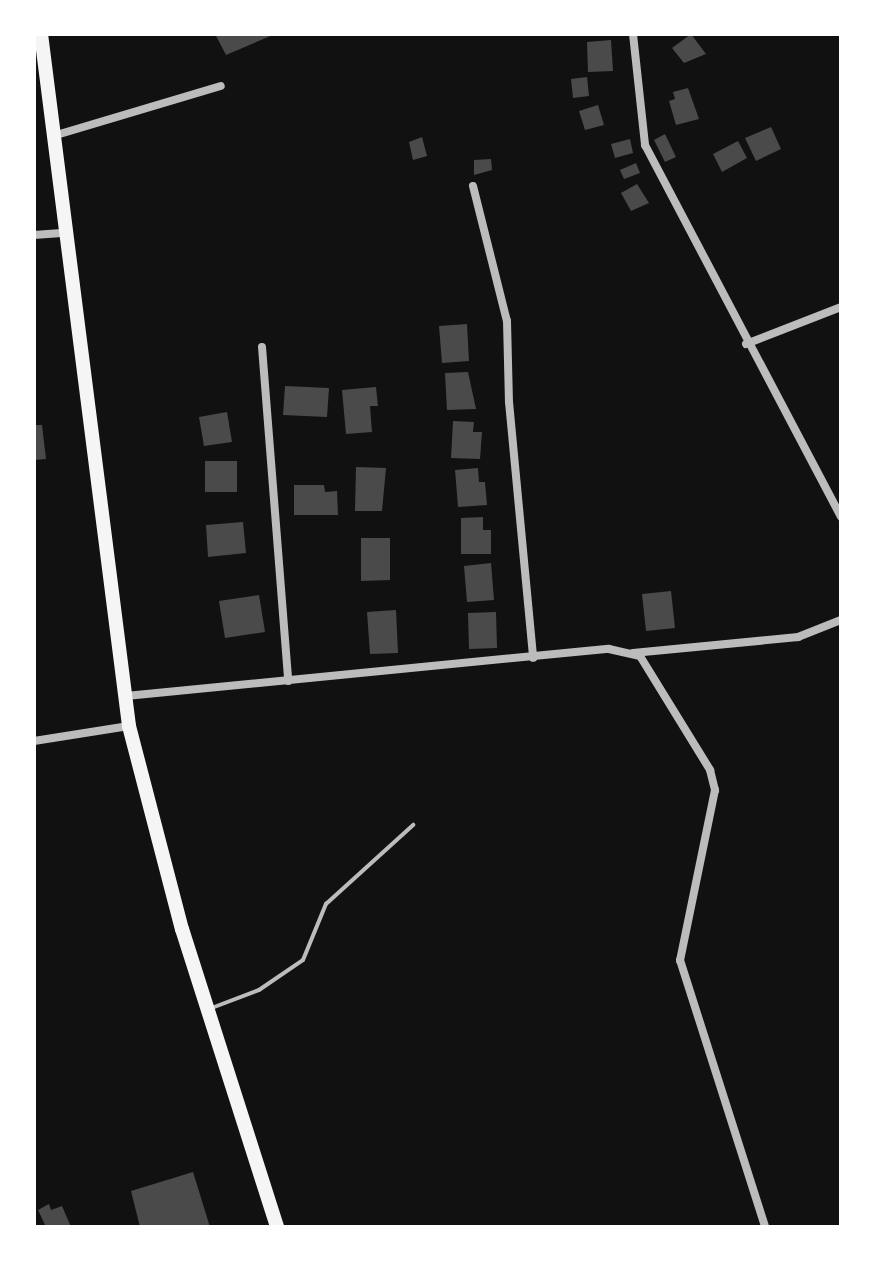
<!DOCTYPE html>
<style>
body{margin:0}
#map{position:relative;width:875px;height:1261px;overflow:hidden;background:#111;font-family:Poppins,sans-serif}
div>[style]{position:absolute}
[style*='--x']{left:calc(var(--x)*1px);top:calc(var(--y)*1px);width:calc(var(--w)*1px);rotate:calc(var(--a)*1deg)}
.building>*{inset:0;background:#4a4a4a}
.service>*{height:4px;margin:-2px;padding:0 2px;transform-origin:2px;border-radius:2px;background:#bcbcbc}
.minor>*{height:8px;margin:-4px;padding:0 4px;transform-origin:4px;border-radius:4px;background:#bcbcbc}
.primary>*{height:14px;margin:-7px;padding:0 7px;transform-origin:7px;border-radius:7px;background:#f5f5f5}
span{translate:-50% -50%;white-space:nowrap;text-align:center;line-height:1.15;-webkit-text-stroke:6px #fff;paint-order:stroke}
.frame{position:absolute;inset:0;border:36px solid #fff;pointer-events:none}
</style>
<div id="map">
<div class="building">
<i style="clip-path:polygon(215px 34px,275px 34px,226px 55px)"></i>
<i style="clip-path:polygon(691px 34px,706px 54px,684px 63px,672px 48px)"></i>
<i style="clip-path:polygon(611px 40px,613px 71px,588px 72px,587px 42px)"></i>
<i style="clip-path:polygon(587px 77px,589px 96px,573px 98px,571px 79px)"></i>
<i style="clip-path:polygon(688px 88px,699px 119px,676px 125px,669px 101px,675px 99px,673px 92px)"></i>
<i style="clip-path:polygon(598px 105px,604px 125px,585px 130px,579px 111px)"></i>
<i style="clip-path:polygon(771px 127px,781px 149px,756px 161px,745px 138px)"></i>
<i style="clip-path:polygon(665px 134px,676px 157px,665px 162px,654px 140px)"></i>
<i style="clip-path:polygon(422px 137px,427px 156px,413px 160px,409px 142px)"></i>
<i style="clip-path:polygon(630px 139px,633px 153px,615px 158px,611px 144px)"></i>
<i style="clip-path:polygon(738px 141px,747px 158px,722px 172px,713px 154px)"></i>
<i style="clip-path:polygon(491px 159px,492px 170px,474px 175px,474px 160px)"></i>
<i style="clip-path:polygon(636px 163px,640px 173px,624px 179px,620px 170px)"></i>
<i style="clip-path:polygon(637px 184px,649px 203px,631px 211px,621px 193px)"></i>
<i style="clip-path:polygon(467px 324px,469px 361px,442px 363px,439px 326px)"></i>
<i style="clip-path:polygon(468px 372px,476px 409px,447px 410px,445px 373px)"></i>
<i style="clip-path:polygon(285px 386px,329px 388px,327px 417px,283px 415px)"></i>
<i style="clip-path:polygon(376px 387px,378px 406px,370px 406px,372px 432px,346px 434px,342px 390px)"></i>
<i style="clip-path:polygon(227px 412px,232px 442px,204px 446px,199px 417px)"></i>
<i style="clip-path:polygon(453px 421px,474px 422px,473px 432px,482px 432px,480px 459px,451px 458px)"></i>
<i style="clip-path:polygon(34px 425px,42px 425px,46px 459px,34px 460px)"></i>
<i style="clip-path:polygon(205px 461px,237px 461px,237px 492px,205px 492px)"></i>
<i style="clip-path:polygon(356px 467px,386px 468px,382px 511px,355px 511px)"></i>
<i style="clip-path:polygon(478px 468px,479px 482px,485px 482px,487px 505px,458px 507px,455px 470px)"></i>
<i style="clip-path:polygon(294px 485px,324px 485px,325px 492px,337px 491px,338px 515px,294px 515px)"></i>
<i style="clip-path:polygon(483px 517px,483px 530px,491px 530px,491px 554px,461px 554px,461px 518px)"></i>
<i style="clip-path:polygon(243px 522px,246px 553px,208px 557px,206px 525px)"></i>
<i style="clip-path:polygon(361px 538px,390px 538px,390px 580px,361px 581px)"></i>
<i style="clip-path:polygon(491px 563px,494px 600px,467px 602px,464px 566px)"></i>
<i style="clip-path:polygon(671px 591px,675px 628px,646px 631px,642px 594px)"></i>
<i style="clip-path:polygon(259px 595px,265px 632px,225px 638px,219px 601px)"></i>
<i style="clip-path:polygon(396px 610px,398px 653px,370px 654px,367px 612px)"></i>
<i style="clip-path:polygon(496px 612px,497px 648px,469px 649px,468px 613px)"></i>
<i style="clip-path:polygon(193px 1172px,210px 1227px,140px 1227px,131px 1191px)"></i>
<i style="clip-path:polygon(49px 1204px,51px 1210px,62px 1206px,71px 1227px,46px 1227px,38px 1210px)"></i>
</div>
<div class="service">
<i style="--x:209;--y:1009;--w:53;--a:-20.8"></i>
<i style="--x:259;--y:990;--w:53;--a:-34.3"></i>
<i style="--x:303;--y:960;--w:61;--a:-67.7"></i>
<i style="--x:326;--y:904;--w:118;--a:-42.2"></i>
<i style="--x:486;--y:1227;--w:13;--a:0"></i>
</div>
<div class="minor">
<i style="--x:633;--y:34;--w:112;--a:83.8"></i>
<i style="--x:645;--y:145;--w:420;--a:62.2"></i>
<i style="--x:53;--y:136;--w:175;--a:-16.6"></i>
<i style="--x:473;--y:186;--w:139;--a:75.9"></i>
<i style="--x:507;--y:321;--w:81;--a:88.6"></i>
<i style="--x:509;--y:402;--w:257;--a:84.6"></i>
<i style="--x:34;--y:235;--w:31;--a:-4"></i>
<i style="--x:746;--y:344;--w:102;--a:-21.3"></i>
<i style="--x:262;--y:347;--w:335;--a:85.5"></i>
<i style="--x:633;--y:653;--w:166;--a:-5.5"></i>
<i style="--x:798;--y:637;--w:46;--a:-21.6"></i>
<i style="--x:126;--y:696;--w:485;--a:-5.6"></i>
<i style="--x:609;--y:649;--w:32;--a:13"></i>
<i style="--x:640;--y:656;--w:134;--a:58.4"></i>
<i style="--x:710;--y:770;--w:21;--a:76"></i>
<i style="--x:715;--y:790;--w:174;--a:101.6"></i>
<i style="--x:680;--y:960;--w:280;--a:72.3"></i>
<i style="--x:34;--y:741;--w:96;--a:-9"></i>
</div>
<div class="primary">
<i style="--x:41;--y:34;--w:698;--a:82.75"></i>
<i style="--x:129;--y:726;--w:210;--a:75.4"></i>
<i style="--x:182;--y:929;--w:313;--a:72.3"></i>
</div>
<div class="frame"></div>
</div>
